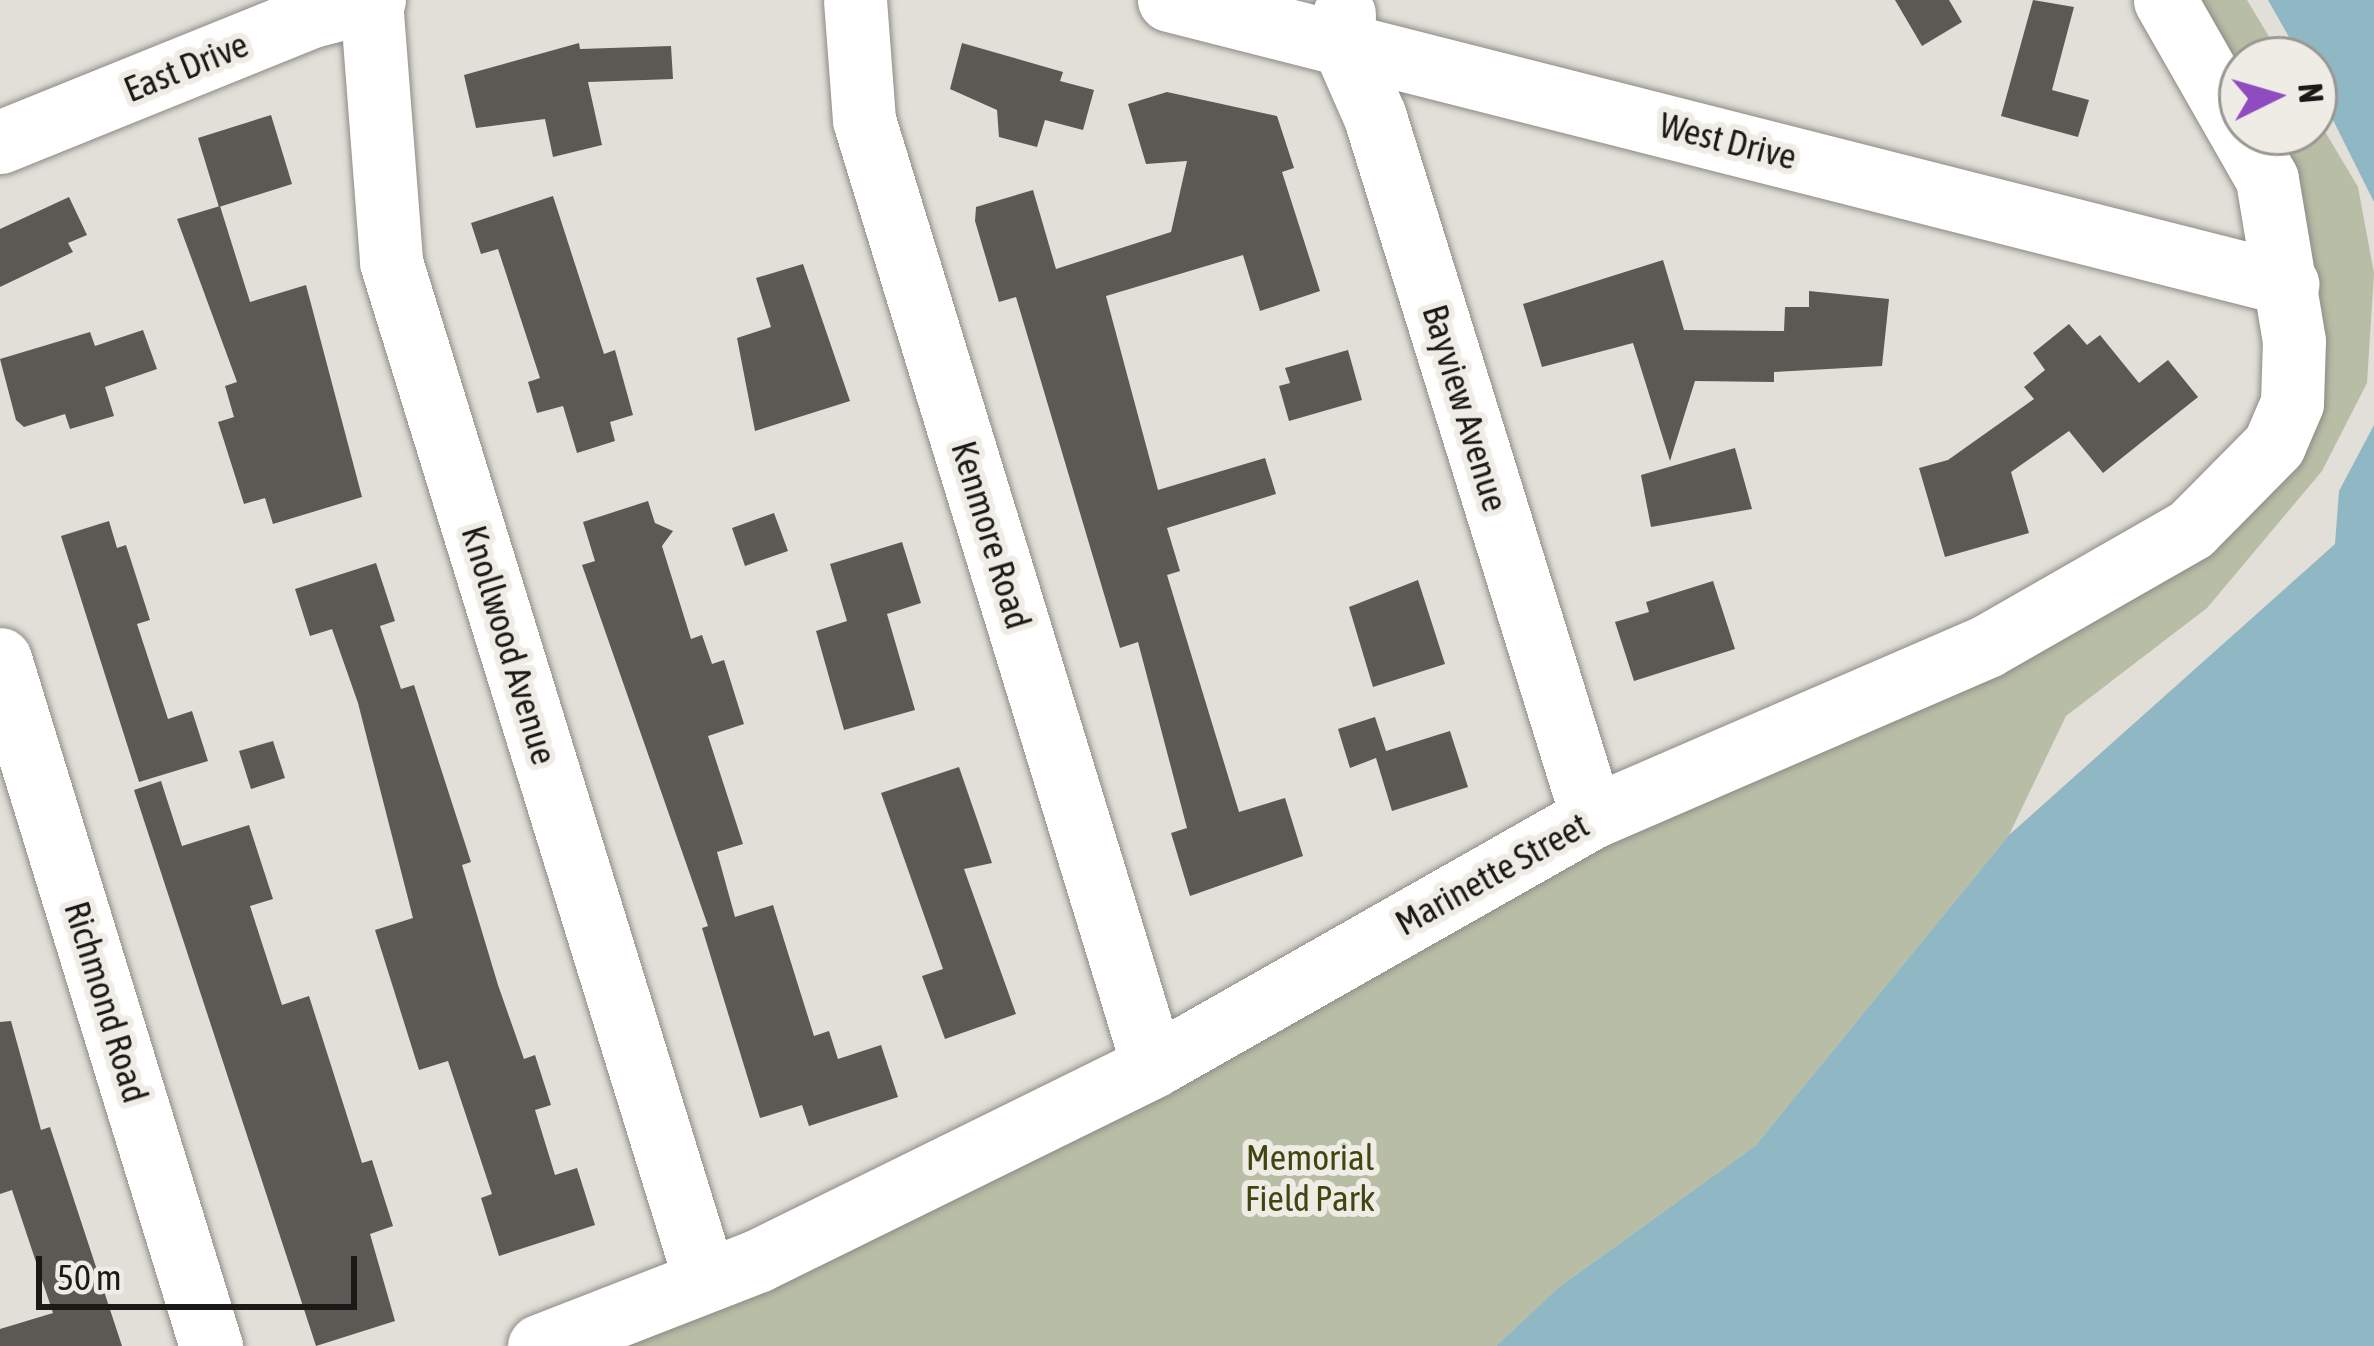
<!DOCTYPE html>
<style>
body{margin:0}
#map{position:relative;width:2374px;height:1346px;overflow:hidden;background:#e1dfd8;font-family:"Asap Condensed",sans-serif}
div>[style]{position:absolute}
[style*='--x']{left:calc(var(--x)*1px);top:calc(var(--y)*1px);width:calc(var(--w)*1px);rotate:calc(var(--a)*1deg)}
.green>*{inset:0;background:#b8bda6}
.water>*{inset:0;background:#90b7c4}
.building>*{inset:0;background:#5b5954}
.roads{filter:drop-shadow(0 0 3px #8d8b85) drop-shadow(0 0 3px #8d8b85)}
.minor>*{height:63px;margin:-31.5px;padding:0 31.5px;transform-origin:31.5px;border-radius:31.5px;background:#fff}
span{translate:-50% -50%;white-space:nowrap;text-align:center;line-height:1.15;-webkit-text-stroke:12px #eeece5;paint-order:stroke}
.street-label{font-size:36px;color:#1a1917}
.park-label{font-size:36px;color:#3f4711}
.north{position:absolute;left:2218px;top:36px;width:120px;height:120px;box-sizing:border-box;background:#eeece5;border:3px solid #999893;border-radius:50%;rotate:85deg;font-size:33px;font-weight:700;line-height:48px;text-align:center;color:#1a1917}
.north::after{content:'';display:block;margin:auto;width:42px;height:54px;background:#8f4cc1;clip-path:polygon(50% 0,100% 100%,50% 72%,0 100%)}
.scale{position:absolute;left:36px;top:1256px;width:321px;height:54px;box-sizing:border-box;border:6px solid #1a1917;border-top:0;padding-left:15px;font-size:36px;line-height:42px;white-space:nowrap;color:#1a1917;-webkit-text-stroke:9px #eeece5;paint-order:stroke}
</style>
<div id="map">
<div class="green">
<i style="clip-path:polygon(2198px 0,2247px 0,2283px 60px,2242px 60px,2242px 79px)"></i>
<i style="clip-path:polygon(2314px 113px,2358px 187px,2374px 273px,2367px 383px,2322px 471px,2207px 608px,2066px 716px,2009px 835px,1755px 1146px,1559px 1287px,1496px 1346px,601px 1346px,1616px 830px,1993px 678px,2208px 550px,2297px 460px,2271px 132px,2314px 132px)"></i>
</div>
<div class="water">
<i style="clip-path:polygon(2268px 0,2374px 0,2374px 202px,2314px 82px,2314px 60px,2302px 60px)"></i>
<i style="clip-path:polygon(2374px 425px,2374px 1346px,1496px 1346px,1559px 1287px,1755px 1146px,2009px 835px,2335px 544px,2339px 491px)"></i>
</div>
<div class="building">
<i style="clip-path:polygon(1895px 0,1949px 0,1962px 22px,1922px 46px)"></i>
<i style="clip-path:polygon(2033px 0,2074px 7px,2052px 90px,2089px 100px,2078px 137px,2001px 116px)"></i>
<i style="clip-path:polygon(579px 43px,580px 49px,671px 46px,673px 79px,588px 82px,602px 145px,553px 157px,545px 119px,476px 128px,464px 75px)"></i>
<i style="clip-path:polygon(962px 43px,1063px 72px,1060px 81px,1094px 90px,1083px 130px,1045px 120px,1037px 147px,999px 137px,997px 110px,950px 89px)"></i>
<i style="clip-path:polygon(1167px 92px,1277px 116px,1294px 168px,1282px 172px,1320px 291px,1260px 311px,1243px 255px,1106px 296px,1158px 490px,1265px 458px,1276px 494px,1167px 528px,1180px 571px,1167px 575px,1239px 812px,1285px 798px,1303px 856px,1190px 896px,1171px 833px,1187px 828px,1138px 642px,1120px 648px,1016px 297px,999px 302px,975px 221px,976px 207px,1033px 190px,1056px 269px,1171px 232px,1187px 161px,1146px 164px,1128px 104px)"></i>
<i style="clip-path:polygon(271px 115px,292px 184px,219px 207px,198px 138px)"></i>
<i style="clip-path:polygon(553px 196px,604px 354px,615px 350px,633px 415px,610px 422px,615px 441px,577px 453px,563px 406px,537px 413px,528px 382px,540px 378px,498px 249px,481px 254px,471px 223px)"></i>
<i style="clip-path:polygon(69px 197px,87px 235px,68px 243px,73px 252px,0 287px,0 229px)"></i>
<i style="clip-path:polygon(220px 206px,250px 302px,306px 285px,362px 497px,273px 524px,265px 498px,244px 504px,218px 422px,234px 417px,225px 386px,237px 382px,177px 219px)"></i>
<i style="clip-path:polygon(1663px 260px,1684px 330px,1784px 331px,1785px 307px,1809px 307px,1809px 291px,1889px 299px,1882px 366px,1774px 372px,1774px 382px,1695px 381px,1670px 461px,1633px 343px,1542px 367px,1523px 304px)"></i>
<i style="clip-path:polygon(803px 264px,850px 401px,755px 431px,737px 338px,771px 327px,756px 278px)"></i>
<i style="clip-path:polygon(2069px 324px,2087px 345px,2100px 335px,2139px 383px,2168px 360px,2198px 397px,2103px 473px,2069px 431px,2011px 472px,2029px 533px,1945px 557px,1919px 468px,1948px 460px,2034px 399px,2024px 387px,2045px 370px,2033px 353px)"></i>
<i style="clip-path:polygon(143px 330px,157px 369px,105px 387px,114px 416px,70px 429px,65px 414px,24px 427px,16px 420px,0 359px,90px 332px,95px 346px)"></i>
<i style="clip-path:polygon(1348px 350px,1362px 400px,1289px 421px,1279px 386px,1290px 383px,1285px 368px)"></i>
<i style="clip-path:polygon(1735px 448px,1752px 509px,1651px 527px,1641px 475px)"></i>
<i style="clip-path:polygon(648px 501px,655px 523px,673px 531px,662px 546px,691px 639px,702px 635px,712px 664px,724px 660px,744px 724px,708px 736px,743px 844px,717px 852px,735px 917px,773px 905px,814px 1036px,829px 1031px,838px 1059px,881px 1045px,898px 1097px,809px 1126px,802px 1105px,760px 1118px,702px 928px,708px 926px,582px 565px,595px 561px,583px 522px)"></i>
<i style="clip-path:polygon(774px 513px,788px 551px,745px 566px,732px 528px)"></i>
<i style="clip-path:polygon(109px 521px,117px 548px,126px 545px,150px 620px,137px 624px,168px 719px,192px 711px,208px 761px,139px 782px,61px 536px)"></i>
<i style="clip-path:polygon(902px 542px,921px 603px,887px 614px,915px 710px,844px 730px,816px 631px,847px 621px,830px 564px)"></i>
<i style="clip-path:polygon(376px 563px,395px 621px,380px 626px,401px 689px,414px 685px,471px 862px,462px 865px,498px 985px,524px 1059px,535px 1055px,551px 1105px,535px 1110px,555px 1175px,577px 1168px,595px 1225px,499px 1256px,481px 1198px,492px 1194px,448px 1061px,419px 1070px,375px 930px,413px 918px,358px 703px,332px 629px,310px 636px,295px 589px)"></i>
<i style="clip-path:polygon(1418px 580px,1445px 664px,1373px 687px,1349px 607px)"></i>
<i style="clip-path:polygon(1713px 581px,1735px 649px,1634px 681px,1615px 622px,1649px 612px,1646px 602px)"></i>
<i style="clip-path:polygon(1375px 717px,1386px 751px,1450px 731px,1468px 787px,1392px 811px,1376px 758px,1350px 768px,1338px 729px)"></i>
<i style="clip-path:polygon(273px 741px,285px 778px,251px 789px,239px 751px)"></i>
<i style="clip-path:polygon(959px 767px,992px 863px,964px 869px,1016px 1014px,945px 1039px,922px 976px,943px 969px,881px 793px)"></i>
<i style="clip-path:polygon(161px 781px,182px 846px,249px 825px,273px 899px,250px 906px,282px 1005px,309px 996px,362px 1163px,372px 1160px,393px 1226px,370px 1234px,395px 1321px,316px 1346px,134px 790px)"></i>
<i style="clip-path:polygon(11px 1021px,41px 1130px,50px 1127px,122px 1346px,0 1346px,0 1329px,53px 1313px,12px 1190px,0 1194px,0 1022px)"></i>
</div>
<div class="roads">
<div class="minor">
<i style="--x:371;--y:0;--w:263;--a:85.6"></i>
<i style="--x:391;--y:262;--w:1065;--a:72.86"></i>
<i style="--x:855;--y:0;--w:120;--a:85.7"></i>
<i style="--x:864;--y:120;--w:989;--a:73.01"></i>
<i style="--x:1169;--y:0;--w:1154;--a:14.25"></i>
<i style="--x:1344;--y:14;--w:30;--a:92"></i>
<i style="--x:1343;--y:44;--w:80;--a:66.3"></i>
<i style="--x:1375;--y:117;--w:733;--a:72.78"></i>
<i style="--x:0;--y:142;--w:336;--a:-22"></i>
<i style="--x:312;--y:16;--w:64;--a:-14.5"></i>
<i style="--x:0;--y:659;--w:719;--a:72.93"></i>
<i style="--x:539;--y:1346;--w:234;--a:-21.3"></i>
<i style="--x:757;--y:1261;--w:441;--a:-26.2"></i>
<i style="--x:1153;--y:1066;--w:505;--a:-29.56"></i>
<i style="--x:1592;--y:817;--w:430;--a:-23.4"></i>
<i style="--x:1987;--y:646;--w:235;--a:-29.8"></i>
<i style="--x:2191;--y:529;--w:118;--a:-45.3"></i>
<i style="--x:2274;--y:445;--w:46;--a:-66.8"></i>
<i style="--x:2292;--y:403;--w:62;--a:-88.2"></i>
<i style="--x:2294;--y:341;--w:164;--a:-99.5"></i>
<i style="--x:2267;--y:179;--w:206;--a:-119.7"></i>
</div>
</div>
<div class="street-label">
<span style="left:186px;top:67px;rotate:-22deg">East Drive</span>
<span style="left:1728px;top:141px;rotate:14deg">West Drive</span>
<span style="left:1465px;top:408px;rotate:73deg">Bayview Avenue</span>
<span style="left:991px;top:535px;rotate:73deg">Kenmore Road</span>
<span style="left:509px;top:645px;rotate:73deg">Knollwood Avenue</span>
<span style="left:1492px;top:874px;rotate:-29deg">Marinette Street</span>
<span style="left:106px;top:1002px;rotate:73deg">Richmond Road</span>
</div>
<div class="park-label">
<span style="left:1310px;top:1178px">Memorial<br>Field Park</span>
</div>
<div class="north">N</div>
<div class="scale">50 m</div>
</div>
